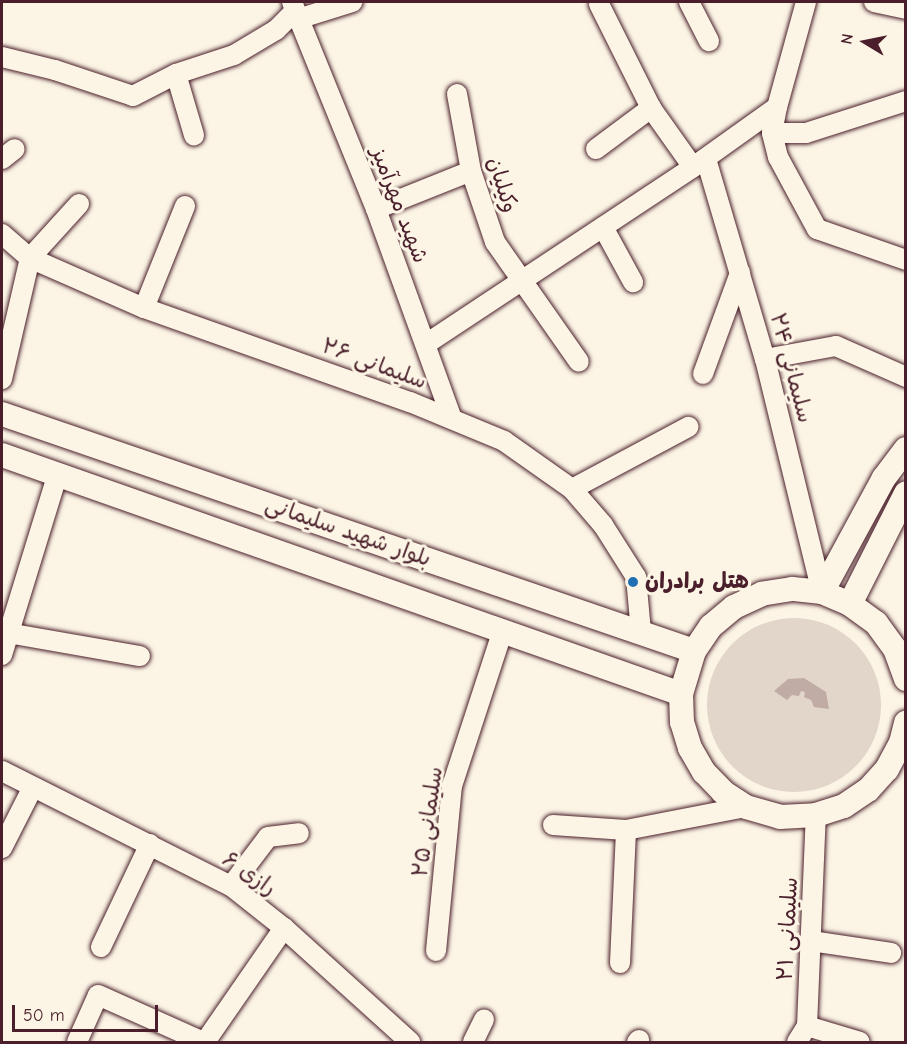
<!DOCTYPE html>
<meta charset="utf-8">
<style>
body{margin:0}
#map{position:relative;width:907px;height:1044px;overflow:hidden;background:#fcf5e5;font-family:"Comic Neue","Playpen Sans Arabic",sans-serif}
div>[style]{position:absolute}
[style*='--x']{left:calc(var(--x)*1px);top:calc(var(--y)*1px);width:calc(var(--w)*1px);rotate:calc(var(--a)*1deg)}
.green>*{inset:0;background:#e2d5ca}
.round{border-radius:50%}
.water>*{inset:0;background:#c0aca5}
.roads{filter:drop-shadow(0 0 2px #4a1f2b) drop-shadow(0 0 2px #4a1f2b)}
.minor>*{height:20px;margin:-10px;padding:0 10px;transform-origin:10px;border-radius:10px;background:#fcf5e5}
.major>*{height:24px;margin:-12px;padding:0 12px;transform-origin:12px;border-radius:12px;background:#fcf5e5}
.dots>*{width:16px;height:16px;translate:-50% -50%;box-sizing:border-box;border:3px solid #fcf5e5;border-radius:50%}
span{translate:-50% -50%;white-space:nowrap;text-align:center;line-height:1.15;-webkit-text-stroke:6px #fcf5e5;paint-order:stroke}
.street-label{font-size:22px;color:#4a1f2b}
.poi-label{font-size:22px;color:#4a1f2b;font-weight:700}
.left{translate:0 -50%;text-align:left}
.frame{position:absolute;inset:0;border:3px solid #4a1f2b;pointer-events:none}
.north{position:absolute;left:835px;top:12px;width:60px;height:60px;-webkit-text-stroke:4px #fcf5e5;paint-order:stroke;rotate:280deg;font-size:16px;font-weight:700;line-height:24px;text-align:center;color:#4a1f2b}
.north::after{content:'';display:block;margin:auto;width:21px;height:27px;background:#4a1f2b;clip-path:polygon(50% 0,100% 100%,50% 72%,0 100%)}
.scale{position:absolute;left:12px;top:1005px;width:146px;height:27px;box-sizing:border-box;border:3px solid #4a1f2b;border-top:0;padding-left:8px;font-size:18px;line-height:21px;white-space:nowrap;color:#4a1f2b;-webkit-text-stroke:4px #fcf5e5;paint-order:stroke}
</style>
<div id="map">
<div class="green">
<i class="round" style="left:707px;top:618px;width:174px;height:174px"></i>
</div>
<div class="water">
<i style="clip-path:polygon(804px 678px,826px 692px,829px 709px,814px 707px,811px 700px,804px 697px,805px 692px,801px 691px,799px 696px,792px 695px,787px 700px,774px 691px,788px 679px)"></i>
</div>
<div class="roads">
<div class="minor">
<i style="--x:292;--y:2;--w:223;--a:67.9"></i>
<i style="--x:376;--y:209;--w:223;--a:70.1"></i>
<i style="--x:689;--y:2;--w:44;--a:62.9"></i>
<i style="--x:806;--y:2;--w:109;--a:105.4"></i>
<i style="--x:777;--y:107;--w:26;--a:101"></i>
<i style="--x:772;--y:133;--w:25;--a:76"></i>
<i style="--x:778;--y:157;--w:82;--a:61.6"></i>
<i style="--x:817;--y:229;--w:94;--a:19.2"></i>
<i style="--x:874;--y:2;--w:33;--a:12"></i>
<i style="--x:599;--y:4;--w:116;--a:63.4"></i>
<i style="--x:651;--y:108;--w:72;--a:54.6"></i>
<i style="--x:298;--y:19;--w:57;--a:-17.5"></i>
<i style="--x:2;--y:57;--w:55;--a:13.8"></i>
<i style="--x:55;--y:70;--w:82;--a:18.4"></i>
<i style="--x:133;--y:96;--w:48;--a:-27.1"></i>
<i style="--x:176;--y:74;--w:61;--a:-18.1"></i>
<i style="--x:234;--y:55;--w:49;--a:-30.8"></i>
<i style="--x:276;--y:30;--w:27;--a:-45"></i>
<i style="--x:176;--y:74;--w:64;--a:73.6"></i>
<i style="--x:457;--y:94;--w:78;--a:79.7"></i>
<i style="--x:471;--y:171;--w:75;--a:71.3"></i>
<i style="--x:495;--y:242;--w:146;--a:55"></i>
<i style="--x:772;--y:133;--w:34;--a:0"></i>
<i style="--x:806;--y:133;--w:105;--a:-17.7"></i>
<i style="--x:596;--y:149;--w:69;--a:-36.7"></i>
<i style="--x:2;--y:159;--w:16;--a:-38"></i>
<i style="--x:706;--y:159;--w:209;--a:73.6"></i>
<i style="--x:765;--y:359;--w:240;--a:76.3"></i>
<i style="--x:376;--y:209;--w:102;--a:-21.8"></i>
<i style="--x:603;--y:227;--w:63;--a:61.4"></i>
<i style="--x:2;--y:234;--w:37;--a:41"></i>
<i style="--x:30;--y:258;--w:124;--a:23.7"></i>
<i style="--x:144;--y:308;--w:282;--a:19.5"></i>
<i style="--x:410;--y:402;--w:102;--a:22.5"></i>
<i style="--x:504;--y:441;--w:83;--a:35.2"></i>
<i style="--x:572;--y:489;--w:48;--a:49.3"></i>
<i style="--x:603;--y:525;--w:62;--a:57.6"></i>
<i style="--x:636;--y:577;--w:55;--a:84.8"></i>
<i style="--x:144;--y:308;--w:110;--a:-68.1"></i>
<i style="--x:426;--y:344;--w:320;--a:-33.5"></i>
<i style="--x:693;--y:167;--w:103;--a:-35.5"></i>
<i style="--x:765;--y:359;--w:72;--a:-10.4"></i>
<i style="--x:836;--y:346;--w:77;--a:23.9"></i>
<i style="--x:703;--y:374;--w:108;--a:-69.9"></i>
<i style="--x:2;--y:379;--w:124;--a:-77"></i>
<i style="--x:30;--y:258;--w:73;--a:-47.8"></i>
<i style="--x:572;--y:489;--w:132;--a:-28.1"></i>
<i style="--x:2;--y:632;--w:140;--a:9.9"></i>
<i style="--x:2;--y:655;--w:190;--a:-72.9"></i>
<i style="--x:2;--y:771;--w:256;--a:26.7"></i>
<i style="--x:231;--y:886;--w:68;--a:38.4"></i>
<i style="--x:284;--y:928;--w:170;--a:42.1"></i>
<i style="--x:553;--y:825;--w:73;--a:3.9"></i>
<i style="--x:626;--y:830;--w:122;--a:-10.9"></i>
<i style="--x:2;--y:848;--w:68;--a:-63.1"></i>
<i style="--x:231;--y:886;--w:61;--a:-52.9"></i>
<i style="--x:268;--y:837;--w:31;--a:-7"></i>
<i style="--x:811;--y:941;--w:81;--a:8.5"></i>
<i style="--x:101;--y:947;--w:114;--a:-64.6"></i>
<i style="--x:436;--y:951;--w:166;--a:-84.5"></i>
<i style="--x:452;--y:786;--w:161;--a:-71.9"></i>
<i style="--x:620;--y:963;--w:133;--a:-87.4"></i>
<i style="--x:807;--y:1026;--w:55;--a:16.8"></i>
<i style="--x:77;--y:1042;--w:51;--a:-65.9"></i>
<i style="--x:98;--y:995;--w:115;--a:24.1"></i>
<i style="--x:205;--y:1042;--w:139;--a:-55.3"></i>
<i style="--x:473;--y:1042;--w:25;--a:-64"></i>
<i style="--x:637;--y:1042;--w:3;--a:-45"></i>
<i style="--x:797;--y:1042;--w:19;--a:-58"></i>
<i style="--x:807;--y:1026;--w:211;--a:-87.6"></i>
</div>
<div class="major">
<i style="--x:2;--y:414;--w:731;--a:18.91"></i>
<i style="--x:2;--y:455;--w:720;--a:19.39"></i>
<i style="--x:822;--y:592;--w:130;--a:-61.5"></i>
<i style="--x:884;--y:478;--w:36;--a:-53"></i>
<i style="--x:850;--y:604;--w:124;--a:-63.2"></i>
<i style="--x:906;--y:679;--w:32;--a:-110"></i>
<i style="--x:895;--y:649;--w:32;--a:-126"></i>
<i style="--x:876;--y:623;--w:32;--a:-144"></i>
<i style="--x:850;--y:604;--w:30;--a:-157"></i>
<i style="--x:822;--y:592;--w:30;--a:-174"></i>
<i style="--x:792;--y:589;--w:30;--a:171"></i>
<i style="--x:762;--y:594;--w:31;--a:155"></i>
<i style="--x:734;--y:607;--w:30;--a:140"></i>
<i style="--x:711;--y:626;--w:30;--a:124"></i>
<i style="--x:694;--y:651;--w:45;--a:106.8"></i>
<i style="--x:681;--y:694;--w:28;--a:88"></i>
<i style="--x:682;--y:722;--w:27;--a:73"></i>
<i style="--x:690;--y:748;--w:28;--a:60"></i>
<i style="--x:704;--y:772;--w:28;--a:46"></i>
<i style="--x:723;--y:792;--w:27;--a:33"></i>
<i style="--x:746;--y:807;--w:35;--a:16"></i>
<i style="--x:780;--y:817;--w:36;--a:-3"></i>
<i style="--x:816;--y:815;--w:29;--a:-18"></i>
<i style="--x:844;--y:806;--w:29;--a:-34"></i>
<i style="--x:868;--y:790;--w:28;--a:-48"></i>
<i style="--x:887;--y:769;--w:30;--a:-62"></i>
<i style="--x:901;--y:743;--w:21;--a:-76"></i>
</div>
</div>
<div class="dots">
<i style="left:633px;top:582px;background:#1f6fb2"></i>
</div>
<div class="street-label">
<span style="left:502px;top:185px;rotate:73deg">وکیلیان</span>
<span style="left:399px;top:205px;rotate:69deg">شهید مهرآمیز</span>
<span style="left:374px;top:364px;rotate:20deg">سلیمانی ۲۶</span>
<span style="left:791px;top:368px;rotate:75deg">سلیمانی ۲۴</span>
<span style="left:348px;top:532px;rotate:19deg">بلوار شهید سلیمانی</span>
<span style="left:428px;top:822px;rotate:-82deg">سلیمانی ۲۵</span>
<span style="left:249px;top:874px;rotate:34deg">رازی ۶</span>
<span style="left:788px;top:929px;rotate:-87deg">سلیمانی ۲۱</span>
</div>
<div class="poi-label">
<span class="left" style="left:645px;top:582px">هتل برادران</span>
</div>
<div class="frame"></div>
<div class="north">N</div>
<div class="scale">50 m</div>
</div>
